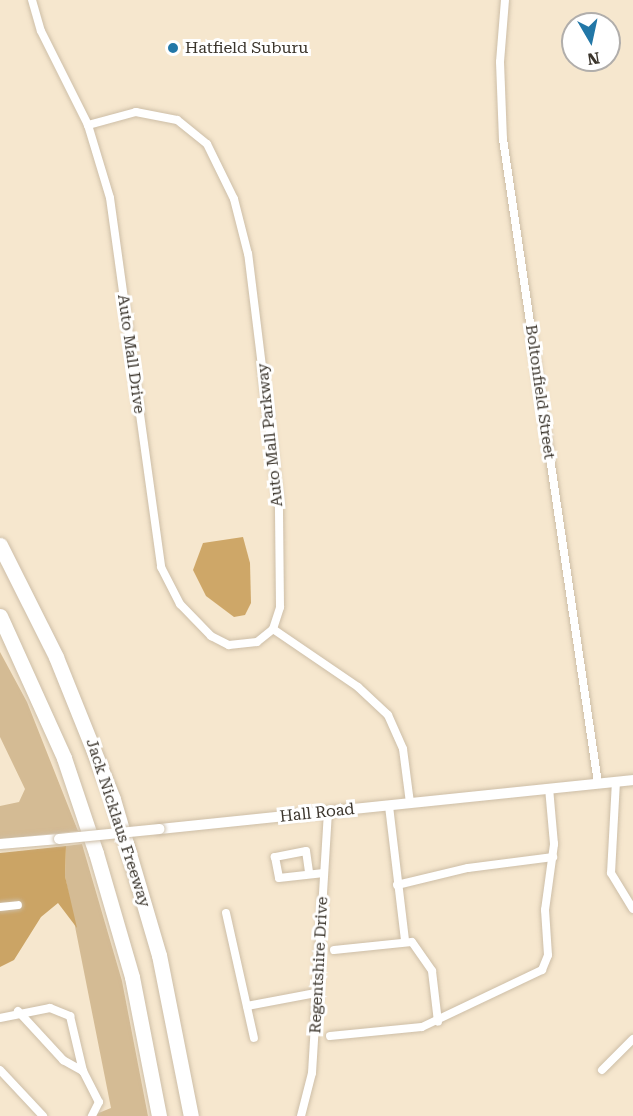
<!DOCTYPE html>
<style>
body{margin:0}
#map{position:relative;width:633px;height:1116px;overflow:hidden;background:#f6e7ce;font-family:"Roboto Serif",serif}
div>[style]{position:absolute}
[style*='--x']{left:calc(var(--x)*1px);top:calc(var(--y)*1px);width:calc(var(--w)*1px);rotate:calc(var(--a)*1deg)}
.green>*{inset:0;background:#d4bb94}
.forest>*{inset:0;background:#cba465}
.water>*{inset:0;background:#cea768}
.roads{filter:drop-shadow(0 0 2px #cdbea7) drop-shadow(0 0 2px #cdbea7)}
.minor>*{height:8px;margin:-4px;padding:0 4px;transform-origin:4px;border-radius:4px;background:#fff}
.secondary>*{height:10px;margin:-5px;padding:0 5px;transform-origin:5px;border-radius:5px;background:#fff}
.motorway>*{height:15px;margin:-7.5px;padding:0 7.5px;transform-origin:7.5px;border-radius:7.5px;background:#fff}
.bridges{filter:drop-shadow(0 0 2px #cdbea7) drop-shadow(0 0 2px #cdbea7)}
.secondary-bridge>*{height:10px;margin:-5px;padding:0 5px;transform-origin:5px;border-radius:5px;background:#fff}
.dots>*{width:16px;height:16px;translate:-50% -50%;box-sizing:border-box;border:3px solid #fff;border-radius:50%}
span{translate:-50% -50%;white-space:nowrap;text-align:center;line-height:1.15;-webkit-text-stroke:6px #fff;paint-order:stroke}
.poi-label{font-size:16px;color:#3b352c}
.left{translate:0 -50%;text-align:left}
.street-label{font-size:16px;color:#3b352c}
.north{position:absolute;left:561px;top:12px;width:60px;height:60px;box-sizing:border-box;background:#fff;border:2px solid #b1aeab;border-radius:50%;rotate:171deg;font-size:16px;font-weight:700;line-height:24px;text-align:center;color:#3b352c}
.north::after{content:'';display:block;margin:auto;width:21px;height:27px;background:#2277a7;clip-path:polygon(50% 0,100% 100%,50% 72%,0 100%)}
</style>
<div id="map">
<div class="green">
<i style="clip-path:polygon(0 652px,27px 702px,78px 831px,0 839px,0 806px,19px 802px,25px 789px,0 737px)"></i>
<i style="clip-path:polygon(82px 844px,122px 981px,148px 1116px,91px 1116px,111px 1108px,65px 876px,66px 846px)"></i>
</div>
<div class="forest">
<i style="clip-path:polygon(66px 846px,65px 876px,77px 928px,58px 903px,41px 917px,14px 960px,0 967px,0 853px)"></i>
</div>
<div class="water">
<i style="clip-path:polygon(243px 537px,250px 563px,251px 603px,245px 615px,234px 617px,206px 596px,193px 570px,203px 543px)"></i>
</div>
<div class="roads">
<div class="minor">
<i style="--x:32;--y:0;--w:32;--a:74"></i>
<i style="--x:41;--y:31;--w:105;--a:63.4"></i>
<i style="--x:88;--y:125;--w:76;--a:73.2"></i>
<i style="--x:110;--y:198;--w:373;--a:82.1"></i>
<i style="--x:161;--y:567;--w:42;--a:62.8"></i>
<i style="--x:180;--y:604;--w:45;--a:45.9"></i>
<i style="--x:211;--y:636;--w:20;--a:27"></i>
<i style="--x:229;--y:645;--w:28;--a:-6"></i>
<i style="--x:257;--y:642;--w:21;--a:-39"></i>
<i style="--x:273;--y:629;--w:23;--a:-72"></i>
<i style="--x:280;--y:607;--w:102;--a:-90.6"></i>
<i style="--x:279;--y:505;--w:253;--a:-97"></i>
<i style="--x:248;--y:254;--w:57;--a:-104.3"></i>
<i style="--x:234;--y:199;--w:61;--a:-116.1"></i>
<i style="--x:207;--y:144;--w:38;--a:-141"></i>
<i style="--x:177;--y:120;--w:42;--a:-169"></i>
<i style="--x:136;--y:112;--w:50;--a:164.8"></i>
<i style="--x:505;--y:0;--w:62;--a:94.6"></i>
<i style="--x:500;--y:62;--w:77;--a:87.8"></i>
<i style="--x:503;--y:139;--w:651;--a:81.61"></i>
<i style="--x:273;--y:629;--w:103;--a:34.3"></i>
<i style="--x:358;--y:687;--w:41;--a:43"></i>
<i style="--x:388;--y:715;--w:37;--a:66"></i>
<i style="--x:403;--y:749;--w:54;--a:82.6"></i>
<i style="--x:616;--y:781;--w:92;--a:93.1"></i>
<i style="--x:611;--y:873;--w:42;--a:58.6"></i>
<i style="--x:389;--y:806;--w:136;--a:83.2"></i>
<i style="--x:309;--y:872;--w:21;--a:-98"></i>
<i style="--x:306;--y:851;--w:32;--a:169"></i>
<i style="--x:275;--y:857;--w:21;--a:79"></i>
<i style="--x:279;--y:878;--w:45;--a:-6.3"></i>
<i style="--x:397;--y:885;--w:73;--a:-13.5"></i>
<i style="--x:468;--y:868;--w:86;--a:-7.4"></i>
<i style="--x:0;--y:907;--w:18;--a:-6"></i>
<i style="--x:226;--y:913;--w:128;--a:77.4"></i>
<i style="--x:334;--y:950;--w:78;--a:-5.9"></i>
<i style="--x:412;--y:942;--w:35;--a:55"></i>
<i style="--x:432;--y:971;--w:51;--a:83.3"></i>
<i style="--x:247;--y:1006;--w:70;--a:-10.7"></i>
<i style="--x:18;--y:1011;--w:67;--a:47.4"></i>
<i style="--x:63;--y:1060;--w:23;--a:29"></i>
<i style="--x:0;--y:1018;--w:51;--a:-11.3"></i>
<i style="--x:50;--y:1008;--w:22;--a:22"></i>
<i style="--x:70;--y:1016;--w:57;--a:76.7"></i>
<i style="--x:83;--y:1071;--w:35;--a:63"></i>
<i style="--x:99;--y:1102;--w:16;--a:117"></i>
<i style="--x:330;--y:1036;--w:92;--a:-5.6"></i>
<i style="--x:422;--y:1027;--w:133;--a:-25.4"></i>
<i style="--x:542;--y:970;--w:16;--a:-68"></i>
<i style="--x:548;--y:955;--w:45;--a:-93.8"></i>
<i style="--x:545;--y:910;--w:67;--a:-82.2"></i>
<i style="--x:554;--y:844;--w:56;--a:-95.1"></i>
<i style="--x:0;--y:1070;--w:63;--a:46.9"></i>
<i style="--x:602;--y:1070;--w:44;--a:-45"></i>
<i style="--x:301;--y:1116;--w:44;--a:-75.7"></i>
<i style="--x:312;--y:1073;--w:261;--a:-86.5"></i>
</div>
<div class="secondary">
<i style="--x:160;--y:829;--w:476;--a:-5.9"></i>
<i style="--x:0;--y:844;--w:59;--a:-4.8"></i>
</div>
<div class="motorway">
<i style="--x:0;--y:545;--w:125;--a:63.4"></i>
<i style="--x:56;--y:657;--w:153;--a:68.1"></i>
<i style="--x:113;--y:799;--w:163;--a:73.6"></i>
<i style="--x:159;--y:955;--w:164;--a:78.8"></i>
<i style="--x:0;--y:616;--w:156;--a:65.7"></i>
<i style="--x:64;--y:758;--w:100;--a:71.4"></i>
<i style="--x:96;--y:853;--w:129;--a:73.8"></i>
<i style="--x:132;--y:977;--w:142;--a:79"></i>
</div>
</div>
<div class="bridges">
<div class="secondary-bridge">
<i style="--x:59;--y:839;--w:101;--a:-5.7"></i>
</div>
</div>
<div class="dots">
<i style="left:173px;top:48px;background:#2277a7"></i>
</div>
<div class="poi-label">
<span class="left" style="left:185px;top:48px">Hatfield Suburu</span>
</div>
<div class="street-label">
<span style="left:131px;top:354px;rotate:82deg">Auto Mall Drive</span>
<span style="left:540px;top:392px;rotate:82deg">Boltonfield Street</span>
<span style="left:270px;top:435px;rotate:-96deg">Auto Mall Parkway</span>
<span style="left:317px;top:813px;rotate:-6deg">Hall Road</span>
<span style="left:118px;top:823px;rotate:72deg">Jack Nicklaus Freeway</span>
<span style="left:319px;top:965px;rotate:-87deg">Regentshire Drive</span>
</div>
<div class="north">N</div>
</div>
